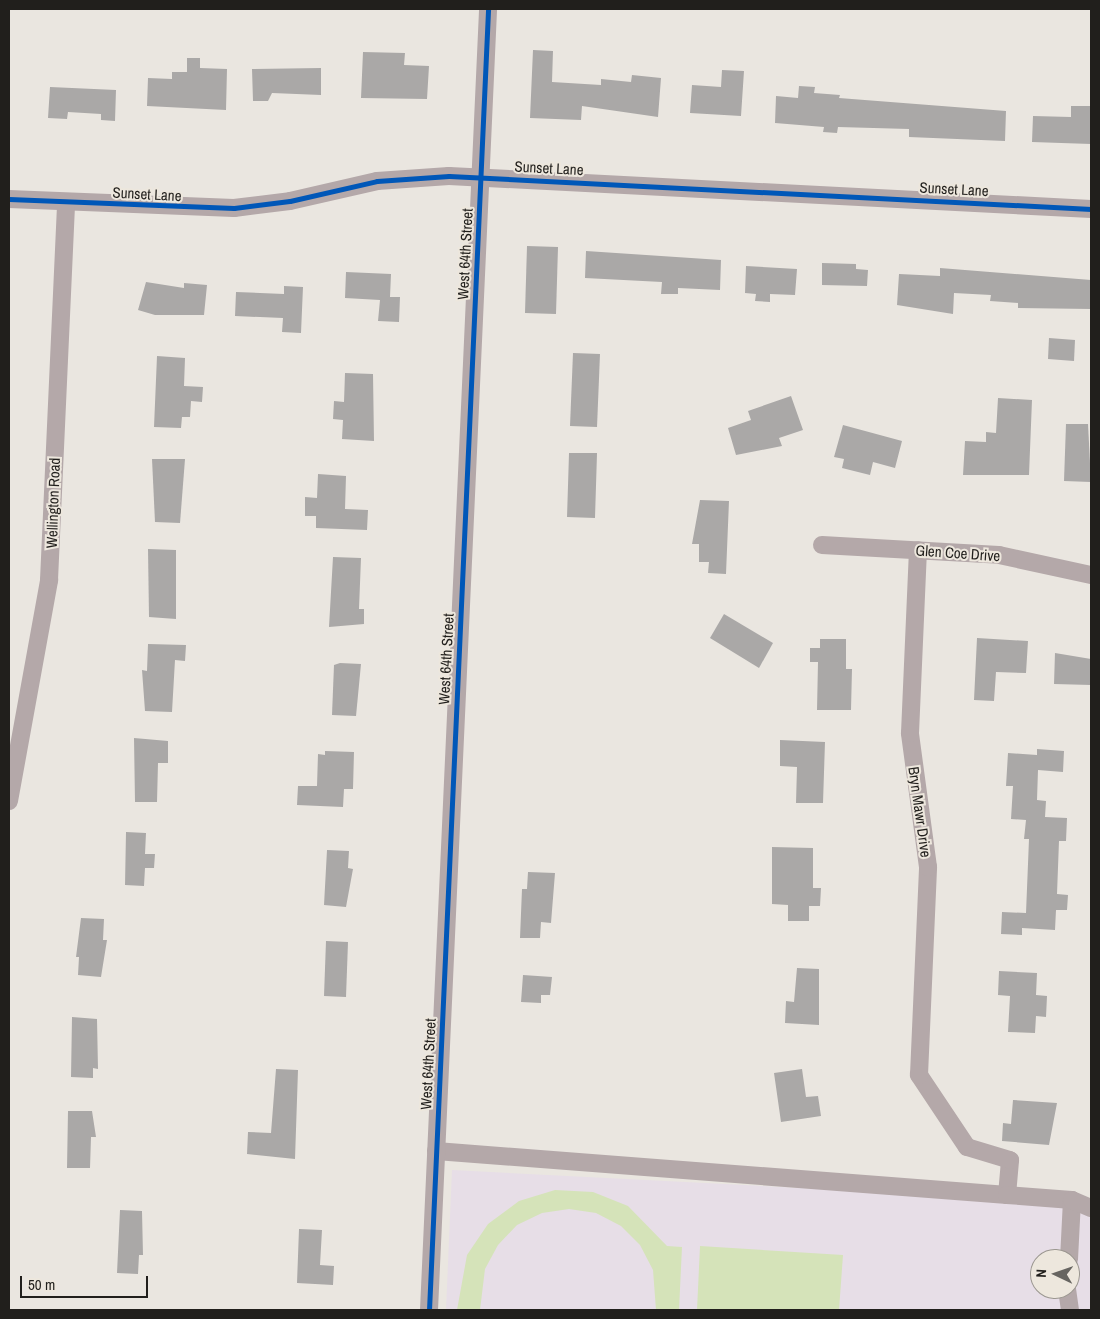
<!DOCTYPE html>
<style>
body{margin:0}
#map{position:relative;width:1100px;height:1319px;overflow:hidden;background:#eae6e0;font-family:"Archivo Narrow",sans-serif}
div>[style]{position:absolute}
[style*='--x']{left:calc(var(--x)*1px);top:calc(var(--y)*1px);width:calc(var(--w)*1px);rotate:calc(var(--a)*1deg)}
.education>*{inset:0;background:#e7dee7}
.green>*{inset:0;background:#d5e3b9}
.building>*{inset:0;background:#aaa8a7}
.minor>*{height:18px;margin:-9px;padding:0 9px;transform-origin:9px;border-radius:9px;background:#b4a8a9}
.cycleway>*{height:5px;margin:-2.5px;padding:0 2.5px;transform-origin:2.5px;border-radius:2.5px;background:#0057b8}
span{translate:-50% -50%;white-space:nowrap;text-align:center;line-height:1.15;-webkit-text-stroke:4px #ede7dd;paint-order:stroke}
.street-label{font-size:15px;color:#211f1c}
.frame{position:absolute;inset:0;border:10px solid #211f1c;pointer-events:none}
.north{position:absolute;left:1030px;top:1249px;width:50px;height:50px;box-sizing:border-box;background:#ede7dd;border:1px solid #9b9790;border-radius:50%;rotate:273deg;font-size:14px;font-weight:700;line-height:20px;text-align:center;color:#211f1c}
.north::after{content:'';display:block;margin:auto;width:18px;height:22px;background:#676561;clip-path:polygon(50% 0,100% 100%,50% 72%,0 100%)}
.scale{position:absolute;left:20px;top:1276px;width:128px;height:22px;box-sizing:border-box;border:2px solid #211f1c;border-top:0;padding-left:6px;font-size:15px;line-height:18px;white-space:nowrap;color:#211f1c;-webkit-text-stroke:4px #ede7dd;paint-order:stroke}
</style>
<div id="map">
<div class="education">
<i style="clip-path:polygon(evenodd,452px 1170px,1091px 1203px,1091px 1310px,446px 1310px,452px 1170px,1040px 1259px,1070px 1259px,1070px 1289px,1040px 1289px,1040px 1259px)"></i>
</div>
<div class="green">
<i style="clip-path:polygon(555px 1190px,593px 1192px,628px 1206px,667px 1246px,682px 1247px,679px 1310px,656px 1310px,653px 1270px,640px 1245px,621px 1226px,596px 1213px,569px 1209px,542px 1213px,517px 1225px,498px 1245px,485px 1269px,480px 1310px,457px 1310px,467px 1255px,488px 1224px,519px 1201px)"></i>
<i style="clip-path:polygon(700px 1246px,843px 1255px,839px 1310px,697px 1310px)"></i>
</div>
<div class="building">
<i style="clip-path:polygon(533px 50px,553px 51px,552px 82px,601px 85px,601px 79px,631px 82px,632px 75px,661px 78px,658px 117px,582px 106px,581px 120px,530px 118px)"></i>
<i style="clip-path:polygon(363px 52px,405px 53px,404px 65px,429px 66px,427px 99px,361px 98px)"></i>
<i style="clip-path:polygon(187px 58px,200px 58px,200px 68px,227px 69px,226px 110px,147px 106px,148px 78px,172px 79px,172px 72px,187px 72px)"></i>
<i style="clip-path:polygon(321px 68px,321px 95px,272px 93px,268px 101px,253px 101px,252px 69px)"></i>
<i style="clip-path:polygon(722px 70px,744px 71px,741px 116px,690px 113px,692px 85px,721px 87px)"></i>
<i style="clip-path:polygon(799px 86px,815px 87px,814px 93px,840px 95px,839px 98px,1006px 111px,1005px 141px,909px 137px,909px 129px,838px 127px,837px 133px,823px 132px,824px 127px,775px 123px,776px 96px,798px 98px)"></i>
<i style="clip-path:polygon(50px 87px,116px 90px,115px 121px,101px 120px,101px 114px,68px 112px,67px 119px,48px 118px)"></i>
<i style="clip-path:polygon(1071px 106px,1091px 106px,1091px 144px,1032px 142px,1033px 116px,1071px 117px)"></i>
<i style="clip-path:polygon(527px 246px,558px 247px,556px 314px,525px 313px)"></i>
<i style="clip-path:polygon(586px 251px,721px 260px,720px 290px,678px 288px,678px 294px,661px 294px,662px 282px,585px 278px)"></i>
<i style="clip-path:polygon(822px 263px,856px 264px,856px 269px,868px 270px,867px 286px,822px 285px)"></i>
<i style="clip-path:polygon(746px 266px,797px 269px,795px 295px,770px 294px,770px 302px,755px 301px,756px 294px,745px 293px)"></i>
<i style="clip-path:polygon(940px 268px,1091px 280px,1091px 309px,1018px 308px,1018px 303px,990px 301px,991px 295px,954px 293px,953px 314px,897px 305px,899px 274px,940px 276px)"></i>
<i style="clip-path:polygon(346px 272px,391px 274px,390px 297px,400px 297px,399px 322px,378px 321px,380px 300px,345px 298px)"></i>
<i style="clip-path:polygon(146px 282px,184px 288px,184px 283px,207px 285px,204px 315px,155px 315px,138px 310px)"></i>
<i style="clip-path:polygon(284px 286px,303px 287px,301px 333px,282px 332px,283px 318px,235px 316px,236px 292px,284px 294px)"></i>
<i style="clip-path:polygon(1049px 338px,1075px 340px,1074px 361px,1048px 359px)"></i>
<i style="clip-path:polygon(573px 353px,600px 354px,597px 427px,570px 426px)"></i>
<i style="clip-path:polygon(157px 356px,185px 358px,184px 386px,203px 387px,202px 402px,191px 401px,190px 417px,182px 417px,181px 428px,154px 427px)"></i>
<i style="clip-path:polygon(345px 373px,373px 374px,374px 441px,342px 439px,343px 420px,333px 419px,334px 401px,344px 402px)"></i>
<i style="clip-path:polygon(791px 396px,803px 430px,779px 438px,782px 446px,736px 455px,728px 428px,751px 420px,748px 411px)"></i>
<i style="clip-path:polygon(998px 398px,1032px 400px,1029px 475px,963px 475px,965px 441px,986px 442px,986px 432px,996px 433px)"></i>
<i style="clip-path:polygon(1066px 424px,1088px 424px,1091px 482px,1064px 481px)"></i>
<i style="clip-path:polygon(843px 425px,902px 441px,895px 468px,873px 462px,870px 475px,842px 468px,844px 459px,834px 457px)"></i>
<i style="clip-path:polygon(569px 453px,597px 453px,595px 518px,567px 517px)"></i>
<i style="clip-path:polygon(152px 459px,185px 459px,180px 523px,155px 522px)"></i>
<i style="clip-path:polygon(318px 474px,346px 476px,345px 509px,368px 510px,367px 530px,316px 528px,316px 516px,305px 516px,305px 497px,317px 498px)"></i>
<i style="clip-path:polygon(700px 500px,729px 501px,726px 574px,708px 573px,709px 562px,699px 562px,699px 544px,692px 544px)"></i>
<i style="clip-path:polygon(148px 549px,176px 550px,176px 619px,149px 617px)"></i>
<i style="clip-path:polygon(333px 557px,361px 558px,359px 609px,364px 609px,364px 624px,329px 627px)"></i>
<i style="clip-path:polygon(724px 614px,773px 643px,759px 668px,710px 638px)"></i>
<i style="clip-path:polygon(977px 638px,1028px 641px,1026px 673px,996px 672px,994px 701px,974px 700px)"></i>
<i style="clip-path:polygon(820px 639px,846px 639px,846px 669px,852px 669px,851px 710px,817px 710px,818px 662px,810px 662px,810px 648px,820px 648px)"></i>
<i style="clip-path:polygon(148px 644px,186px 645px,185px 661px,175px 660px,172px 712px,145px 711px,142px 670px,147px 671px)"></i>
<i style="clip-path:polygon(1055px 653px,1091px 659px,1091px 685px,1054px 684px)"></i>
<i style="clip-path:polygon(340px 663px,361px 664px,356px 716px,332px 715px,334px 665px)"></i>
<i style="clip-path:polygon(134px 738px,168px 741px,168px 763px,158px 763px,157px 802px,135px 802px)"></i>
<i style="clip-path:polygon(780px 740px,825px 742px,823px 803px,796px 803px,797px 767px,780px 766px)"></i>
<i style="clip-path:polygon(1037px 749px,1064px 751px,1063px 772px,1038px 770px,1037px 800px,1046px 801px,1045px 817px,1067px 818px,1066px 841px,1059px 841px,1057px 894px,1068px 895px,1067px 910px,1056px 910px,1055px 930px,1022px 928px,1022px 935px,1001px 934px,1002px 912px,1026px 913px,1029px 839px,1024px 839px,1026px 820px,1011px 819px,1013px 786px,1006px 786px,1008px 753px,1037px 755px)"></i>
<i style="clip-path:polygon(325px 751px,354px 752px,353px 789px,344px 789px,343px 807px,297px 805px,298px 786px,317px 786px,318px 754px,325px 755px)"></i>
<i style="clip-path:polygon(126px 832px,146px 833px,145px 854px,155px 854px,154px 868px,145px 868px,144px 886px,125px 885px)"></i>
<i style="clip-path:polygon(772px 847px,813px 848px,813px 888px,821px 888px,820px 906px,809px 906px,809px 921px,788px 921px,788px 905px,772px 904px)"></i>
<i style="clip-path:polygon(327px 850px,349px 851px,348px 868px,353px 869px,346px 907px,324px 905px)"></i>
<i style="clip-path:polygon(528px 872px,555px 873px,551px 923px,541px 922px,540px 938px,520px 938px,522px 889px,527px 889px)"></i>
<i style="clip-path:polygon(81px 918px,104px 919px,103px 940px,107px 940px,101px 977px,78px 975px,79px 957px,76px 957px)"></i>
<i style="clip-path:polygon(326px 941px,348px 942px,346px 997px,324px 996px)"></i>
<i style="clip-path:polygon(797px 968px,819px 969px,819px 1025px,785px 1023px,786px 1001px,794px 1002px)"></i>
<i style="clip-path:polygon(999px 971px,1037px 973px,1036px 995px,1047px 996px,1046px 1017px,1036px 1016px,1035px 1033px,1008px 1032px,1010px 996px,998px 995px)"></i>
<i style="clip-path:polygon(523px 975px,552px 977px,550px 995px,541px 995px,541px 1003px,521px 1002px)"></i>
<i style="clip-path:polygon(72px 1017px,97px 1019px,98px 1069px,93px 1068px,93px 1078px,71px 1077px)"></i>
<i style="clip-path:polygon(276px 1069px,298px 1070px,295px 1159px,247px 1154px,248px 1132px,271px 1133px)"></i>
<i style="clip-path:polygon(802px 1069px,806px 1097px,818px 1096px,821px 1116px,781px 1122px,774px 1073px)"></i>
<i style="clip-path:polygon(1013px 1100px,1057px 1103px,1049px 1145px,1002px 1141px,1003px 1123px,1011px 1124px)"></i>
<i style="clip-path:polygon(68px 1111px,92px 1111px,96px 1137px,91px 1137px,90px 1168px,67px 1168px)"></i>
<i style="clip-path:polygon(120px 1210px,142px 1211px,143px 1255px,139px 1255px,138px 1274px,117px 1273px)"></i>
<i style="clip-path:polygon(299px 1229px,322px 1230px,320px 1265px,334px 1266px,333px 1285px,297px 1283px)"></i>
</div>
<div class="minor">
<i style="--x:9;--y:199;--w:225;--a:2.3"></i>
<i style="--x:234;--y:208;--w:56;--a:-7.1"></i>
<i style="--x:290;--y:201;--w:89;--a:-12.9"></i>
<i style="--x:377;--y:181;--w:72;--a:-4"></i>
<i style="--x:449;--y:176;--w:643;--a:2.94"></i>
<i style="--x:822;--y:545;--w:177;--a:3.2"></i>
<i style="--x:999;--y:555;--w:94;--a:12.3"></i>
<i style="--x:9;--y:801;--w:225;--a:-79.7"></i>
<i style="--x:49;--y:580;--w:377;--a:-87.4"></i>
<i style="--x:436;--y:1151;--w:573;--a:4.41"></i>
<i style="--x:1007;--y:1195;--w:35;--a:-85"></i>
<i style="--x:1010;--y:1160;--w:45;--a:-163.2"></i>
<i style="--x:967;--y:1147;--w:87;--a:-123.7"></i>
<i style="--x:919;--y:1075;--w:208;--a:-87.5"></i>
<i style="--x:928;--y:867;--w:135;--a:-97.7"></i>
<i style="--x:910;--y:733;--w:183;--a:-87.5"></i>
<i style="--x:1007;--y:1195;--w:65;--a:4.4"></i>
<i style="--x:1072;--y:1200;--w:59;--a:92.9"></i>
<i style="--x:1072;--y:1200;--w:21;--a:23"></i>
<i style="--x:1067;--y:1289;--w:21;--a:82"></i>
<i style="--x:429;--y:1310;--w:1302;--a:-87.4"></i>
</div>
<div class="cycleway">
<i style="--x:9;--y:199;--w:225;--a:2.3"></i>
<i style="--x:234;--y:208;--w:56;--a:-7.1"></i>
<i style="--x:290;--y:201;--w:89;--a:-12.9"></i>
<i style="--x:377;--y:181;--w:72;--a:-4"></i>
<i style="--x:449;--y:176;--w:643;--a:2.94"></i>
<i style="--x:429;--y:1310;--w:1302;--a:-87.4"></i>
</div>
<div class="street-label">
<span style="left:549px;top:168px;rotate:3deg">Sunset Lane</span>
<span style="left:954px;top:189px;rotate:3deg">Sunset Lane</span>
<span style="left:147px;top:194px;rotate:3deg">Sunset Lane</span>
<span style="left:465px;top:254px;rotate:-87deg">West 64th Street</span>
<span style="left:53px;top:503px;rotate:-88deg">Wellington Road</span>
<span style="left:958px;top:553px;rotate:4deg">Glen Coe Drive</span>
<span style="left:446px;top:659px;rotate:-87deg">West 64th Street</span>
<span style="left:920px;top:812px;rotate:82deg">Bryn Mawr Drive</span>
<span style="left:428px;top:1064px;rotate:-87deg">West 64th Street</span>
</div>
<div class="frame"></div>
<div class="north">N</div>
<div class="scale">50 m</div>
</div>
